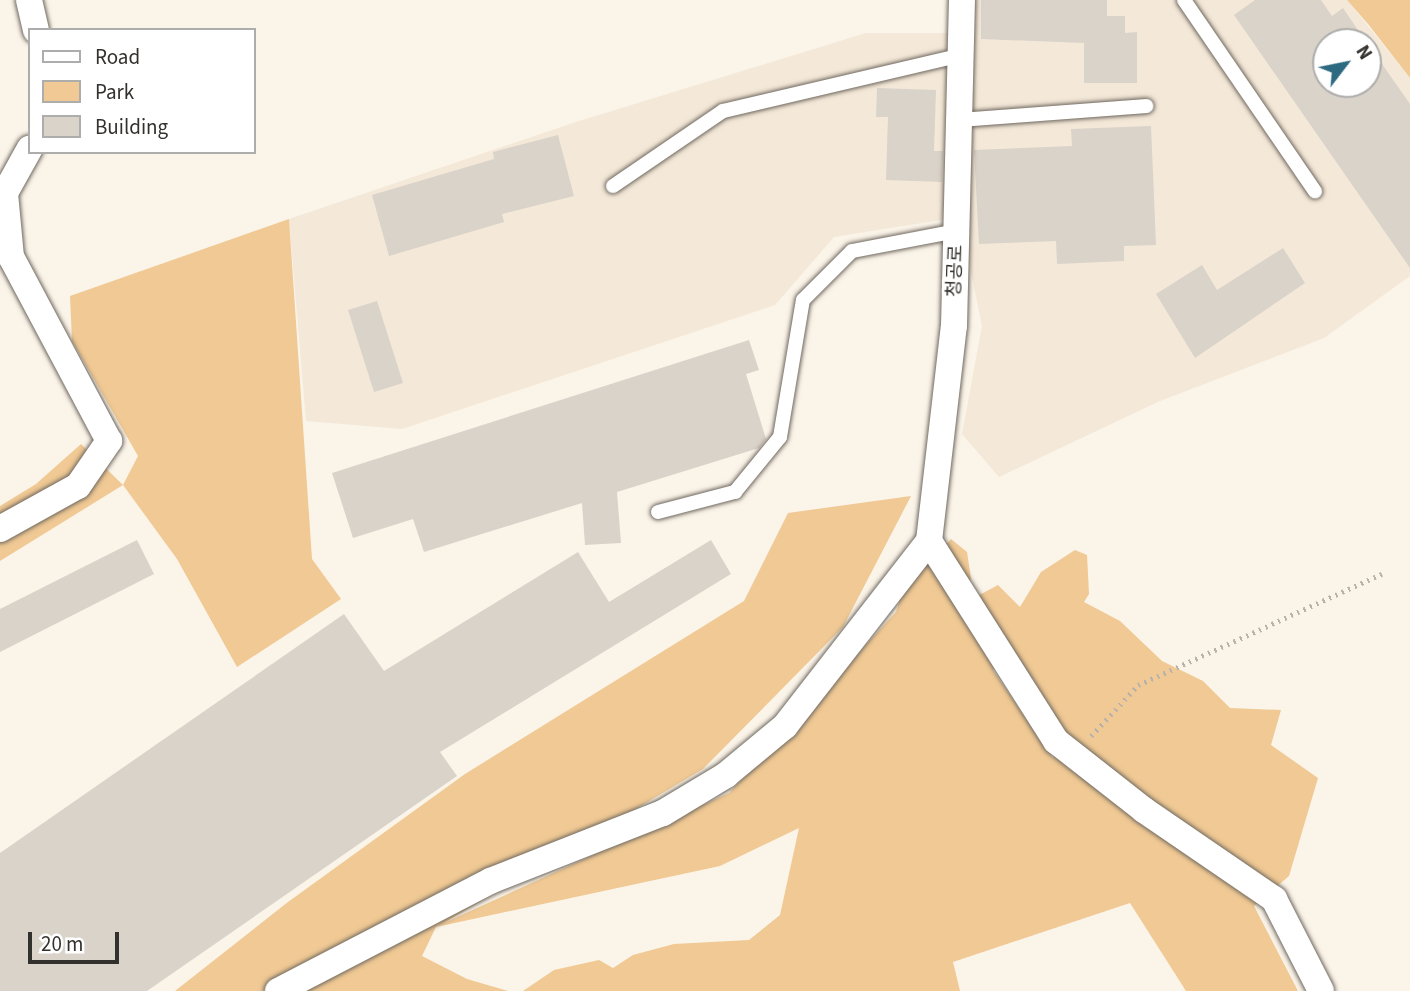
<!DOCTYPE html>
<meta charset="utf-8">
<style>
body{margin:0}
#map{position:relative;width:1410px;height:991px;overflow:hidden;background:#fbf4e9;font-family:"Source Sans 3","Noto Sans KR",sans-serif}
div>[style]{position:absolute}
[style*='--x']{left:calc(var(--x)*1px);top:calc(var(--y)*1px);width:calc(var(--w)*1px);rotate:calc(var(--a)*1deg)}
.built>*{inset:0;background:#f4e8d8}
.green>*{inset:0;background:#f0c994}
.building>*{inset:0;background:#dad3c9}
.path>*{height:4.5px;margin-top:-2.25px;transform-origin:0;background:repeating-linear-gradient(90deg,#b8b2aa 0 2px,transparent 0 7px)}
.roads{filter:drop-shadow(0 0 2px #6f685f) drop-shadow(0 0 2px #6f685f)}
.service>*{height:14px;margin:-7px;padding:0 7px;transform-origin:7px;border-radius:7px;background:#fff}
.minor>*{height:26px;margin:-13px;padding:0 13px;transform-origin:13px;border-radius:13px;background:#fff}
span{translate:-50% -50%;white-space:nowrap;text-align:center;line-height:1.15;-webkit-text-stroke:5px #fff;paint-order:stroke}
.street-label{font-size:19px;color:#33312d}
.legend{position:absolute;left:28px;top:28px;width:228px;height:126px;box-sizing:border-box;background:#fff;border:2px solid #adadab;margin:0;padding:9px 12px;list-style:none;font-size:21px;color:#33312d}
.legend li{display:flex;align-items:center;gap:14px;height:35px}
.legend b{width:35px;border:2px solid #adadab}
.north{position:absolute;left:1312px;top:28px;width:70px;height:70px;box-sizing:border-box;background:#fff;border:2px solid #adadab;border-radius:50%;rotate:58deg;font-size:19px;font-weight:700;line-height:28px;text-align:center;color:#33312d}
.north::after{content:'';display:block;margin:auto;width:24px;height:32px;background:#2d6a81;clip-path:polygon(50% 0,100% 100%,50% 72%,0 100%)}
.scale{position:absolute;left:28px;top:932px;width:91px;height:32px;box-sizing:border-box;border:4px solid #33312d;border-top:0;padding-left:9px;font-size:21px;line-height:24px;white-space:nowrap;color:#33312d;-webkit-text-stroke:5px #fff;paint-order:stroke}
</style>
<div id="map">
<div class="built">
<i style="clip-path:polygon(evenodd,960px 0,1347px 0,1410px 78px,1410px 276px,1324px 338px,1160px 401px,999px 477px,962px 434px,982px 326px,969px 262px,960px 0,1326px 42px,1368px 42px,1368px 84px,1326px 84px,1326px 42px)"></i>
<i style="clip-path:polygon(866px 33px,954px 33px,947px 219px,834px 237px,775px 305px,402px 429px,306px 421px,289px 219px,576px 122px)"></i>
</div>
<div class="green">
<i style="clip-path:polygon(1347px 0,1410px 0,1410px 78px,1368px 24px)"></i>
<i style="clip-path:polygon(289px 219px,312px 559px,341px 599px,237px 667px,177px 559px,123px 485px,0 561px,0 506px,36px 484px,81px 444px,123px 485px,138px 456px,72px 341px,70px 296px)"></i>
<i style="clip-path:polygon(evenodd,911px 496px,843px 627px,703px 769px,444px 923px,729px 793px,896px 612px,903px 590px,951px 539px,967px 552px,971px 578px,959px 606px,998px 585px,1020px 607px,1041px 572px,1075px 550px,1087px 555px,1089px 594px,1084px 602px,1120px 621px,1162px 661px,1203px 681px,1230px 708px,1281px 710px,1271px 745px,1318px 778px,1289px 876px,1254px 906px,1298px 991px,1186px 991px,1130px 903px,953px 962px,960px 991px,523px 991px,554px 970px,599px 960px,613px 968px,633px 955px,674px 944px,749px 940px,780px 915px,799px 828px,720px 866px,436px 927px,422px 956px,467px 979px,508px 991px,175px 991px,288px 902px,465px 774px,744px 601px,788px 513px,911px 496px,1008px 647px,1064px 729px,1053px 758px,993px 670px,1008px 647px)"></i>
</div>
<div class="building">
<i style="clip-path:polygon(981px 0,1107px 0,1107px 16px,1125px 16px,1125px 33px,1137px 32px,1137px 83px,1084px 83px,1084px 43px,981px 39px)"></i>
<i style="clip-path:polygon(1255px 0,1321px 0,1332px 16px,1343px 8px,1366px 42px,1326px 42px,1326px 84px,1368px 84px,1368px 44px,1410px 104px,1410px 268px,1234px 15px)"></i>
<i style="clip-path:polygon(877px 88px,936px 90px,934px 151px,943px 151px,942px 182px,886px 180px,888px 117px,876px 117px)"></i>
<i style="clip-path:polygon(1151px 126px,1156px 245px,1124px 246px,1124px 261px,1057px 264px,1056px 241px,979px 244px,974px 150px,1072px 146px,1071px 129px)"></i>
<i style="clip-path:polygon(558px 135px,574px 196px,502px 214px,504px 222px,389px 256px,372px 195px,494px 159px,493px 152px)"></i>
<i style="clip-path:polygon(1283px 248px,1305px 283px,1195px 358px,1156px 294px,1202px 265px,1217px 290px)"></i>
<i style="clip-path:polygon(377px 301px,403px 383px,374px 392px,348px 310px)"></i>
<i style="clip-path:polygon(749px 340px,759px 370px,746px 374px,766px 439px,759px 448px,617px 492px,621px 543px,585px 545px,582px 503px,424px 552px,413px 519px,353px 538px,332px 473px)"></i>
<i style="clip-path:polygon(137px 540px,154px 574px,0 652px,0 609px)"></i>
<i style="clip-path:polygon(711px 540px,731px 574px,440px 752px,457px 776px,147px 991px,0 991px,0 853px,344px 614px,384px 671px,578px 552px,609px 602px)"></i>
</div>
<div class="path">
<i style="--x:1091;--y:736;--w:69;--a:-47.3"></i>
<i style="--x:1138;--y:685;--w:268;--a:-24.5"></i>
</div>
<div class="roads">
<div class="service">
<i style="--x:1184;--y:0;--w:232;--a:55.6"></i>
<i style="--x:960;--y:120;--w:187;--a:-4.3"></i>
<i style="--x:613;--y:186;--w:133;--a:-34.3"></i>
<i style="--x:723;--y:111;--w:245;--a:-13.2"></i>
<i style="--x:658;--y:512;--w:80;--a:-14.6"></i>
<i style="--x:735;--y:492;--w:71;--a:-50.7"></i>
<i style="--x:780;--y:437;--w:139;--a:-80.5"></i>
<i style="--x:803;--y:300;--w:69;--a:-45"></i>
<i style="--x:852;--y:251;--w:107;--a:-10.8"></i>
</div>
<div class="minor">
<i style="--x:29;--y:0;--w:31;--a:77"></i>
<i style="--x:0;--y:529;--w:89;--a:-28.9"></i>
<i style="--x:78;--y:486;--w:55;--a:-55.4"></i>
<i style="--x:109;--y:441;--w:208;--a:-118"></i>
<i style="--x:11;--y:257;--w:64;--a:-95.4"></i>
<i style="--x:5;--y:193;--w:51;--a:-60.9"></i>
<i style="--x:929;--y:541;--w:237;--a:57.6"></i>
<i style="--x:1056;--y:741;--w:112;--a:38.1"></i>
<i style="--x:1144;--y:810;--w:158;--a:34.4"></i>
<i style="--x:1274;--y:899;--w:103;--a:62.9"></i>
<i style="--x:929;--y:541;--w:216;--a:-83.4"></i>
<i style="--x:954;--y:326;--w:326;--a:-88.6"></i>
<i style="--x:278;--y:991;--w:239;--a:-27.4"></i>
<i style="--x:490;--y:881;--w:186;--a:-21.5"></i>
<i style="--x:663;--y:813;--w:74;--a:-31.1"></i>
<i style="--x:726;--y:775;--w:77;--a:-39.7"></i>
<i style="--x:785;--y:726;--w:234;--a:-52.1"></i>
</div>
</div>
<div class="street-label">
<span style="left:956px;top:271px;rotate:-88deg">청공로</span>
</div>
<ul class="legend">
<li><b style="height:9px;background:#fff"></b>Road</li>
<li><b style="height:19px;background:#f0c994"></b>Park</li>
<li><b style="height:19px;background:#dad3c9"></b>Building</li>
</ul>
<div class="north">N</div>
<div class="scale">20 m</div>
</div>
